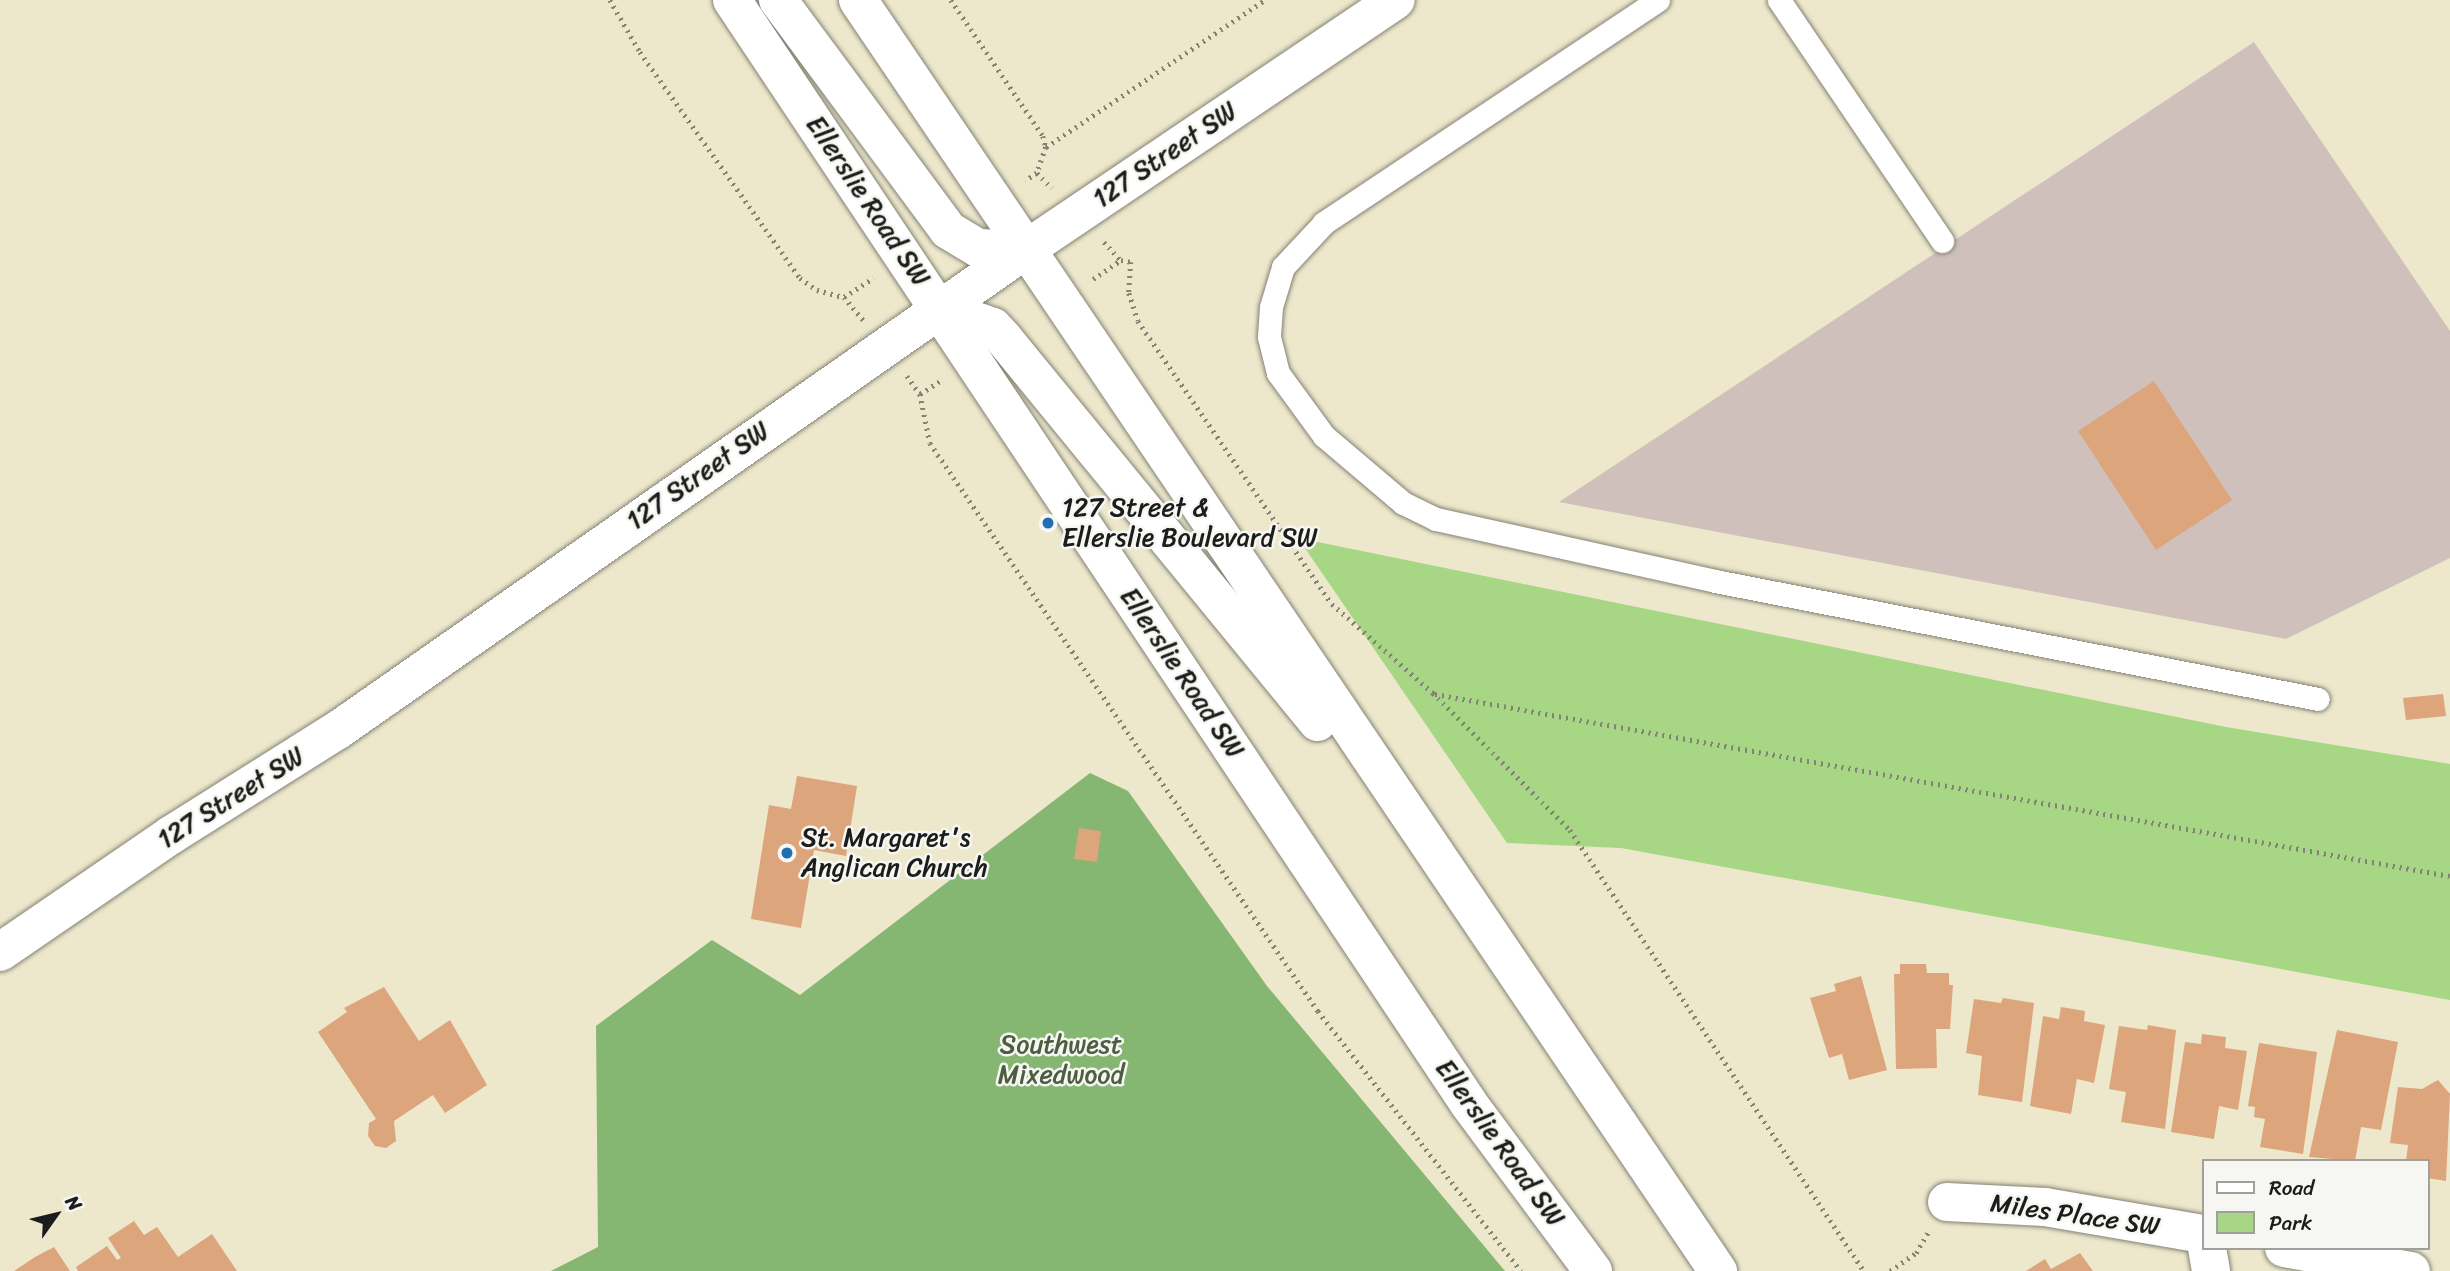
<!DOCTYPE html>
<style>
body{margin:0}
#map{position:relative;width:2450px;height:1271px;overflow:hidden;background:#ede7cc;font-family:Sriracha,sans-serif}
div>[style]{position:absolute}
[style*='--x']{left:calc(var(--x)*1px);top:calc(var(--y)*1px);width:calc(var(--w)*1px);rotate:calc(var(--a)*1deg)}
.industrial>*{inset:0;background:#d0c0bc}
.green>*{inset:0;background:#a7d684}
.forest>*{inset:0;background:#85b772}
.building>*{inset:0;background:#dca57c}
.path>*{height:4.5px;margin-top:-2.25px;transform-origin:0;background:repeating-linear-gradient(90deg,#848274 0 2px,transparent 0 7px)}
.roads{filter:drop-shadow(0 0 2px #848274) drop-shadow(0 0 2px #848274)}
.service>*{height:23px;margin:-11.5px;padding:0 11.5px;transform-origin:11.5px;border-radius:11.5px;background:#fff}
.minor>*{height:38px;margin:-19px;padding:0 19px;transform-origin:19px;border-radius:19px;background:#fff}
.tertiary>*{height:38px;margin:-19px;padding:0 19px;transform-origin:19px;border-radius:19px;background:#fff}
.secondary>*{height:38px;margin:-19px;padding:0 19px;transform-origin:19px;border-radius:19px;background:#fff}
.dots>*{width:19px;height:19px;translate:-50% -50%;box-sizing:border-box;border:4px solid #f6f6f2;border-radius:50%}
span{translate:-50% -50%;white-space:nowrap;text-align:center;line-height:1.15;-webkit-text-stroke:5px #f6f6f2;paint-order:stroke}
.street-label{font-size:26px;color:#1c1c1c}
.poi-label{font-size:26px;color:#1c1c1c}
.left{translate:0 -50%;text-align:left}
.park-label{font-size:26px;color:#4d5d40}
.legend{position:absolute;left:2202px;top:1159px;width:228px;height:91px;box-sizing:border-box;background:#f6f6f2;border:2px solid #9f9f9c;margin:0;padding:9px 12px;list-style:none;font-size:21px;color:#1c1c1c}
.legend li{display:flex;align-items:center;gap:14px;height:35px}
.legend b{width:35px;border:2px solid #9f9f9c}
.north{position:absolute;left:21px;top:1180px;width:70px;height:70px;-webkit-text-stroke:5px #f6f6f2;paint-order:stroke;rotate:56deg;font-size:19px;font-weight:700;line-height:28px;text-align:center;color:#1c1c1c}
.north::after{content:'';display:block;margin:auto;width:24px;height:32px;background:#1c1c1c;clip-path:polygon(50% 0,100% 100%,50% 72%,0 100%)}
</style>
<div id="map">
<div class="industrial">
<i style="clip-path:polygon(2254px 42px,2450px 331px,2450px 558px,2286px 639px,1559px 502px)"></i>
</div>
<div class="green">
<i style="clip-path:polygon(1298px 538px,2226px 727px,2450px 764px,2450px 1000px,1621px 848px,1507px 843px)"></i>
</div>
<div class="forest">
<i style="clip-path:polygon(1090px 773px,1128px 791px,1267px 986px,1505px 1271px,551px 1271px,598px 1247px,596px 1026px,712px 940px,800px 995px)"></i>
</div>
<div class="building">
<i style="clip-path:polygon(2154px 381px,2232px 500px,2156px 550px,2078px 431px)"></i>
<i style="clip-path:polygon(2443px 694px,2446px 716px,2406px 720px,2403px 698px)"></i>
<i style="clip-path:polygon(797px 776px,857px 786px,846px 856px,814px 850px,801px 928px,751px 919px,769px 805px,791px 809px)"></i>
<i style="clip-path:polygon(1079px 828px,1101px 831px,1097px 862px,1074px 859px)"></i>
<i style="clip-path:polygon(1900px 964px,1926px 964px,1927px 973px,1949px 973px,1949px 985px,1953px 985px,1950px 1029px,1936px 1029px,1937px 1068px,1896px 1069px,1894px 974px,1900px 974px)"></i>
<i style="clip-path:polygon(1861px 976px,1887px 1070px,1849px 1080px,1842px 1054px,1829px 1058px,1810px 998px,1836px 991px,1834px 984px)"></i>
<i style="clip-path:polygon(384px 987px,419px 1041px,450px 1020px,487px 1085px,445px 1113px,433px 1095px,394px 1121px,396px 1141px,386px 1148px,375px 1146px,368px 1136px,369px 1123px,376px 1119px,318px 1032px,347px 1012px,344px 1008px)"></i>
<i style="clip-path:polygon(2003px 998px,2034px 1003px,2022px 1102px,1978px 1095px,1982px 1056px,1966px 1053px,1974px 999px,2001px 1003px)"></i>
<i style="clip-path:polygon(2061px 1007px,2085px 1011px,2084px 1021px,2105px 1025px,2094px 1083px,2077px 1079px,2071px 1114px,2030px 1106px,2043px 1016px,2059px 1019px)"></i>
<i style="clip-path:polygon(2148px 1025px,2176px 1030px,2165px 1129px,2121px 1122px,2126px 1092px,2109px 1089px,2119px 1026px,2147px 1030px)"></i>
<i style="clip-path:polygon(2337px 1030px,2398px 1042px,2381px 1130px,2361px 1127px,2355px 1161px,2309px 1157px)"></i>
<i style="clip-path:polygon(2202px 1034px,2226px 1037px,2225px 1048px,2247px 1051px,2238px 1110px,2219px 1106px,2214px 1139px,2171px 1132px,2185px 1042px,2201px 1044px)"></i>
<i style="clip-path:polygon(2259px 1043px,2317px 1052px,2303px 1154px,2260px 1147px,2265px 1119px,2254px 1117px,2255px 1107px,2248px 1106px)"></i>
<i style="clip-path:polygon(2438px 1080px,2450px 1094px,2446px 1181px,2427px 1178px,2427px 1161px,2406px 1161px,2408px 1145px,2390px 1143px,2398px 1087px,2422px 1089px)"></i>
<i style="clip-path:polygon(134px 1221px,144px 1235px,157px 1227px,178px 1257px,212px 1234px,237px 1271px,78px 1271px,76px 1267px,107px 1246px,117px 1260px,121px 1258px,108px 1238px)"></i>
<i style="clip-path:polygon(54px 1247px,70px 1271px,14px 1271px,35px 1257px)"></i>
<i style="clip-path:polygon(2080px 1253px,2093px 1271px,2026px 1271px,2045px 1259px,2051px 1269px)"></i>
</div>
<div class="path">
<i style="--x:610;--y:0;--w:60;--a:60"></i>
<i style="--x:640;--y:52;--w:277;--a:54.7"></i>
<i style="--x:800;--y:278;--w:21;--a:35"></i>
<i style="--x:817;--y:290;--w:28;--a:15"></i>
<i style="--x:844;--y:297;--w:30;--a:50"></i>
<i style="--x:951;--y:0;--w:164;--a:55.9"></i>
<i style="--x:1043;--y:136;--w:11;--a:75"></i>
<i style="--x:1046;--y:147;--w:28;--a:109"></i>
<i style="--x:1037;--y:173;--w:14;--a:146"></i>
<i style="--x:1046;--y:147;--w:264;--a:-33.9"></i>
<i style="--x:1037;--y:173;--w:21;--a:45"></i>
<i style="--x:1104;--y:242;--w:25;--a:47"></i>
<i style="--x:1121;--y:260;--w:10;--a:11"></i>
<i style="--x:1131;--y:262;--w:31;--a:94"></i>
<i style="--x:1129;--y:293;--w:29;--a:72"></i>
<i style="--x:1138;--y:321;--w:343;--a:55.6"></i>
<i style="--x:1332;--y:604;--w:135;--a:41.4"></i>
<i style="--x:1433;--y:693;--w:194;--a:45"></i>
<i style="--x:1570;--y:830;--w:530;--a:56.31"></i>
<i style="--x:1093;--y:279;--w:34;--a:-34"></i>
<i style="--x:844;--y:297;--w:35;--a:-33"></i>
<i style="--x:907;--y:376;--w:22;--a:54"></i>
<i style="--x:920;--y:394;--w:50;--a:78.5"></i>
<i style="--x:930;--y:443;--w:688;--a:55.66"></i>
<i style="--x:1318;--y:1011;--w:330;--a:52"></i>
<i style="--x:920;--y:394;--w:24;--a:-33"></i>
<i style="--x:1435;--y:694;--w:1031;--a:10.17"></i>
<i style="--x:1890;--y:1271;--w:32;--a:-35"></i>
<i style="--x:1916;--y:1253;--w:24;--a:-60"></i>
</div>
<div class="roads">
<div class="service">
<i style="--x:1658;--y:0;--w:402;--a:146.3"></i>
<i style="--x:1324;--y:223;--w:60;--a:133"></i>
<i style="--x:1283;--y:267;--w:42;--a:106.7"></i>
<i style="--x:1271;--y:307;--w:30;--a:94"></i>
<i style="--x:1269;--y:337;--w:37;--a:76"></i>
<i style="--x:1278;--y:373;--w:78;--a:53.9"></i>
<i style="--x:1324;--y:436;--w:104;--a:40.3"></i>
<i style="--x:1403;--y:503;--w:37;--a:26"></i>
<i style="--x:1436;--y:519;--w:286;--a:12.5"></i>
<i style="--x:1715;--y:581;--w:614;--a:11.07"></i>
<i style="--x:1779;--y:0;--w:291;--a:55.9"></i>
</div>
<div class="minor">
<i style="--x:1025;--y:250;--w:447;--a:-34"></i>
<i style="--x:1947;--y:1202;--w:98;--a:2.9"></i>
<i style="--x:2045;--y:1207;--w:160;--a:9.7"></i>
<i style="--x:2207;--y:1248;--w:23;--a:80"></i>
<i style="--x:2284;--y:1248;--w:129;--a:10.3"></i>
</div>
<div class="tertiary">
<i style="--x:0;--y:952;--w:207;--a:-34.4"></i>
<i style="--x:171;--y:835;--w:197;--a:-32.2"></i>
<i style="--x:338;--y:730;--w:838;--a:-34.94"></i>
</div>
<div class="secondary">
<i style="--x:732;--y:0;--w:1327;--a:56.27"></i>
<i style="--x:1469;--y:1104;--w:208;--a:53.4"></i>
<i style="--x:778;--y:0;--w:286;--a:53.5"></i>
<i style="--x:948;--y:230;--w:35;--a:31"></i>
<i style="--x:978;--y:248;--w:47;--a:2.4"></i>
<i style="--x:858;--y:0;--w:1535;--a:55.92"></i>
<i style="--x:939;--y:308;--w:57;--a:19.4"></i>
<i style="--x:993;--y:327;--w:16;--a:47"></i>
<i style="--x:1004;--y:339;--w:495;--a:50.7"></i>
</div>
</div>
<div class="dots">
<i style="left:1048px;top:523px;background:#1f6fb2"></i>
<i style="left:787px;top:853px;background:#1f6fb2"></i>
</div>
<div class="street-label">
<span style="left:1165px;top:155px;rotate:-34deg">127 Street SW</span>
<span style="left:868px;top:201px;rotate:56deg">Ellerslie Road SW</span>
<span style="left:698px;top:476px;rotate:-35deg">127 Street SW</span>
<span style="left:1182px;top:673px;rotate:56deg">Ellerslie Road SW</span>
<span style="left:231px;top:798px;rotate:-32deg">127 Street SW</span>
<span style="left:1500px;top:1143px;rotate:54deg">Ellerslie Road SW</span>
<span style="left:2075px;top:1215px;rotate:8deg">Miles Place SW</span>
</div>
<div class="poi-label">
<span class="left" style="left:1062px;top:523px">127 Street &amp;<br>Ellerslie Boulevard SW</span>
<span class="left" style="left:801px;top:853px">St. Margaret's<br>Anglican Church</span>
</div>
<div class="park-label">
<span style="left:1061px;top:1060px">Southwest<br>Mixedwood</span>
</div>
<ul class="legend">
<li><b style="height:9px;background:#fff"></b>Road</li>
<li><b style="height:19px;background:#a7d684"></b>Park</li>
</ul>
<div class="north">N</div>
</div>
